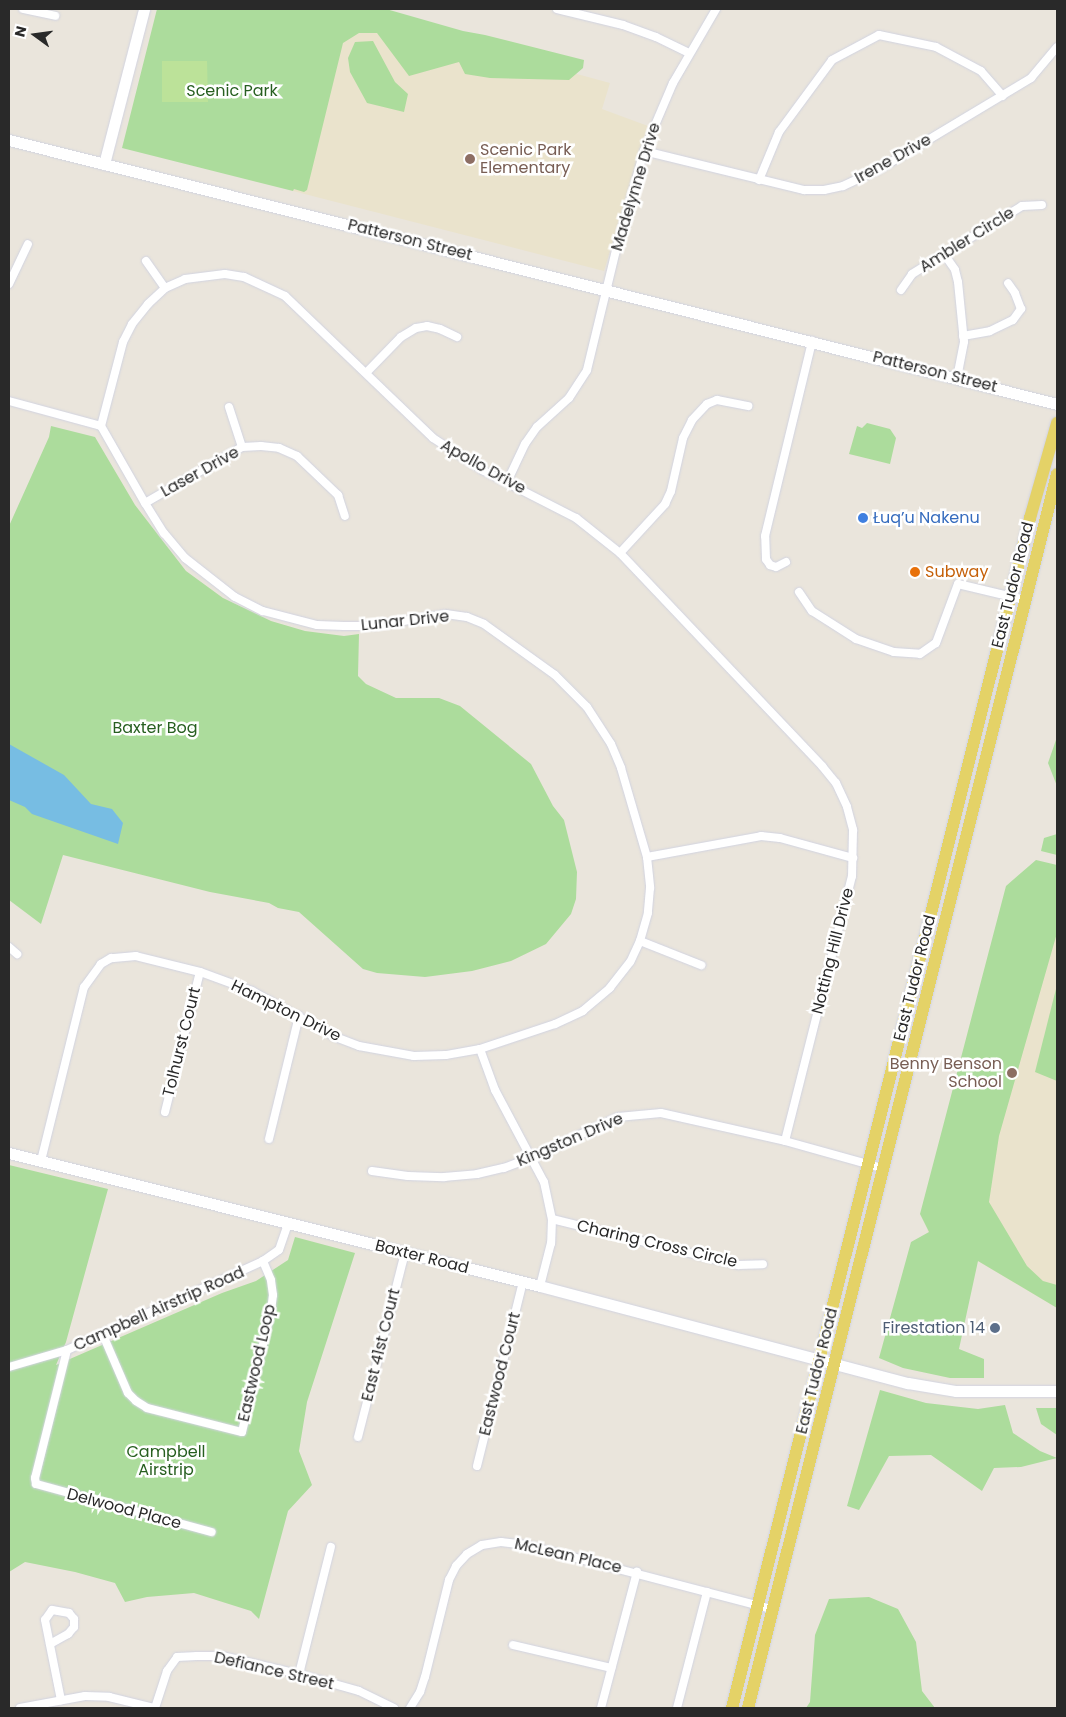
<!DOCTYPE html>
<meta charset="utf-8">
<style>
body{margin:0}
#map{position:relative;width:1066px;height:1717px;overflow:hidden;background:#eae5dc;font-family:Poppins,sans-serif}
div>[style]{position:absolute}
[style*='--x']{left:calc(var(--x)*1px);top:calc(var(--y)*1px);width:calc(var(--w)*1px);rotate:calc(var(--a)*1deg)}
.education>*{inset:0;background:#eae3cc}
.green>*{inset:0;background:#acdc9c}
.pitch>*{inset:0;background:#bce299}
.water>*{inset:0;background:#77bde3}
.roads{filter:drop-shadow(0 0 1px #d1d3e0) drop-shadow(0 0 1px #d1d3e0)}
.street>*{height:8px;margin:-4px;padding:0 4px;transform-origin:4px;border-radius:4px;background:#fff}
.secondary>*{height:11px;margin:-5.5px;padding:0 5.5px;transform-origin:5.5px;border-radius:5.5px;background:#fff}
.primary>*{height:12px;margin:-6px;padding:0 6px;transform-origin:6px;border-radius:6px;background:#e4d267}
.dots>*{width:14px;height:14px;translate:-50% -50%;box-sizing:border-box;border:2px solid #fff;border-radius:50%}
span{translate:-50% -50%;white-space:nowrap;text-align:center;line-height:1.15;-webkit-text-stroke:5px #fff;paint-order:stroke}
.park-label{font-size:16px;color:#275f20}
.education-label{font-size:16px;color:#785e54}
.left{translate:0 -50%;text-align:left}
.right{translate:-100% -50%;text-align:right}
.street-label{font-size:16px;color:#292929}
.shop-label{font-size:16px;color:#366cbe}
.food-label{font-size:16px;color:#c56008}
.service-label{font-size:16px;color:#4e5e75}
.frame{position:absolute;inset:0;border:10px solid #292929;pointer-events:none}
.north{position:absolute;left:10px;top:10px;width:50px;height:50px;-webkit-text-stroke:4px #fff;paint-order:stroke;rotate:284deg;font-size:14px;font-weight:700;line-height:20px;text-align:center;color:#292929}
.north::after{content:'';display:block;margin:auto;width:18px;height:22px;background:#292929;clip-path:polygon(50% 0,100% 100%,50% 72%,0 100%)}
</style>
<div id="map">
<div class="education">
<i style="clip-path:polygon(339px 9px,610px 83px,602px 109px,648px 126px,604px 271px,293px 191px)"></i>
<i style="clip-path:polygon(1057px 916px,1057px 1308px,927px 1231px)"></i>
</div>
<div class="green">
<i style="clip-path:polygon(157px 9px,386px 9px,463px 31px,485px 35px,584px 60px,583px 68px,569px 80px,490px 78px,465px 74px,459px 62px,409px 76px,377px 33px,359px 33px,343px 43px,307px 190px,304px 192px,294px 189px,293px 191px,122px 148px)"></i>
<i style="clip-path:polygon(373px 41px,395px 82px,408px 94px,404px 112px,367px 103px,350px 72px,348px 58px,355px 42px)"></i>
<i style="clip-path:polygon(867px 423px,890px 429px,896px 438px,890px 464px,849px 454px,857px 426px,862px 428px)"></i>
<i style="clip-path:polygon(51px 426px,95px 437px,135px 505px,186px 571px,223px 598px,271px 621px,305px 631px,344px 636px,359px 634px,358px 676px,366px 684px,396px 698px,439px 698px,460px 706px,531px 764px,553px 806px,564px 820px,577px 872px,576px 899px,571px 914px,546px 944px,511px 961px,472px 971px,425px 977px,377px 973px,363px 969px,299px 912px,278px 908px,269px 903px,210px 892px,63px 855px,41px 924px,9px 900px,9px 526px,49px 437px)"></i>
<i style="clip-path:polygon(1057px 737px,1057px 786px,1048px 763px)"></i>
<i style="clip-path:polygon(1057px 834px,1057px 855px,1041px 851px,1044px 838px)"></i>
<i style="clip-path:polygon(1036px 860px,1057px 865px,1057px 933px,999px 1136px,989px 1202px,1027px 1266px,1043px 1281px,1057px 1285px,1057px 1308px,978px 1261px,959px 1349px,984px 1359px,984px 1378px,950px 1378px,903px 1368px,879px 1358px,911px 1242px,929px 1232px,920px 1214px,1006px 886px)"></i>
<i style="clip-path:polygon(1057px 985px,1057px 1081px,1035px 1072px)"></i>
<i style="clip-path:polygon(9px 1165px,108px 1189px,66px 1342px,56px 1365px,222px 1293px,256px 1281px,288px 1260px,295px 1237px,355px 1253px,307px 1402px,299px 1451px,312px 1485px,288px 1511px,259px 1619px,251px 1611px,194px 1593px,147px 1597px,125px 1602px,115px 1583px,75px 1572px,25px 1562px,9px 1572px)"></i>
<i style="clip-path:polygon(880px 1390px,926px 1403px,978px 1409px,1005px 1405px,1013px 1433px,1040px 1451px,1057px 1458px,1021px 1467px,994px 1468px,982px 1491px,931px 1455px,889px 1456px,859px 1510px,847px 1506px)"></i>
<i style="clip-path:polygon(1036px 1408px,1057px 1408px,1057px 1435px,1041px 1424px)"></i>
<i style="clip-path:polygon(869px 1597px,898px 1609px,916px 1642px,922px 1691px,935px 1708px,806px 1708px,810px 1702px,815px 1635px,829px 1599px)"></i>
</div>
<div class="pitch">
<i style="clip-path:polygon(162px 61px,207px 61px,208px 102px,162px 102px)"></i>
</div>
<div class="water">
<i style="clip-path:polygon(9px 744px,64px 775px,91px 804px,112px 809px,123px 823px,118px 844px,32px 814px,25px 807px,9px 800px)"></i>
</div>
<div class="roads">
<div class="street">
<i style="--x:23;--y:9;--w:33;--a:12"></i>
<i style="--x:557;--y:9;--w:68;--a:13.6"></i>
<i style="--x:623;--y:25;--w:35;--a:20"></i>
<i style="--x:656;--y:37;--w:37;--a:26"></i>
<i style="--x:644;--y:151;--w:165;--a:13.7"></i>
<i style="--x:804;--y:190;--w:20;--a:0"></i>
<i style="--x:824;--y:190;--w:19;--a:-12"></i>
<i style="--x:843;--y:186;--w:38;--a:-25"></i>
<i style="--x:878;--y:170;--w:179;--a:-31"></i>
<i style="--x:1031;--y:78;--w:40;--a:-50"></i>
<i style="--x:759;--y:180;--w:52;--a:-67.4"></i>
<i style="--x:779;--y:132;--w:89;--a:-53.6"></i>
<i style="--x:832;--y:60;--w:53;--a:-28"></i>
<i style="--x:879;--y:35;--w:58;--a:11.9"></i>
<i style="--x:936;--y:47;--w:51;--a:28.1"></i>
<i style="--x:981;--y:71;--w:33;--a:49"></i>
<i style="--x:944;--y:254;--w:19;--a:55"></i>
<i style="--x:955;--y:270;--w:12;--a:76"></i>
<i style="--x:958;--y:282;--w:60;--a:84.3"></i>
<i style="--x:964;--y:342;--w:36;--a:101"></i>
<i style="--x:146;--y:261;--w:33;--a:55"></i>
<i style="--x:9;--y:284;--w:44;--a:-64.6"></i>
<i style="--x:901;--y:290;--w:19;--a:-55"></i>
<i style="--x:912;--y:274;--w:129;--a:-31.7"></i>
<i style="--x:1022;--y:206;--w:20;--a:-3"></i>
<i style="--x:963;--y:336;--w:27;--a:-10"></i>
<i style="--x:990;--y:331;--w:25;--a:-26"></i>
<i style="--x:1013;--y:320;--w:14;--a:-54"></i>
<i style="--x:1021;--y:309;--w:17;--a:-111"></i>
<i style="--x:1015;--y:293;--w:12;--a:-125"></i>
<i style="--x:366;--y:373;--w:50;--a:-45.8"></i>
<i style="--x:401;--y:337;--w:17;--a:-31"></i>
<i style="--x:416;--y:328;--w:11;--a:-10"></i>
<i style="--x:427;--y:326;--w:13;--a:13"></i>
<i style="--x:440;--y:329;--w:19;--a:25"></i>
<i style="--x:9;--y:401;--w:95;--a:15.2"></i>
<i style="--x:101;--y:426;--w:89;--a:60.3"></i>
<i style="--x:145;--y:503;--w:36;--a:58"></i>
<i style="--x:164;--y:533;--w:33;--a:50"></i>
<i style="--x:185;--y:558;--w:63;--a:38"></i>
<i style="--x:235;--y:597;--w:31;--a:27"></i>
<i style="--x:263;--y:611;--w:56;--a:14.5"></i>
<i style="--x:317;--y:625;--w:27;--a:2"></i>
<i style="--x:344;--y:626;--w:29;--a:0"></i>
<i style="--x:373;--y:626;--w:74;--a:-9.3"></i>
<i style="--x:446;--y:614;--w:21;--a:8"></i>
<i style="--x:467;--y:617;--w:18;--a:22"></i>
<i style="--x:484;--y:624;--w:87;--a:35.7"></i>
<i style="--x:555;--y:675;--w:45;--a:45"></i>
<i style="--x:587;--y:707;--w:44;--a:57"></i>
<i style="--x:611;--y:744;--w:26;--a:67"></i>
<i style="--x:621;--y:768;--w:93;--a:73.7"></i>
<i style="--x:647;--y:857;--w:31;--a:84"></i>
<i style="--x:650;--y:888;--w:25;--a:95"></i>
<i style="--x:648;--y:913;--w:29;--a:106"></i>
<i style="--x:640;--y:941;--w:23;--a:115"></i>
<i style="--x:630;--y:962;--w:33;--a:128"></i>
<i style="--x:610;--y:988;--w:35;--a:140"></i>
<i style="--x:583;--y:1011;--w:31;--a:155"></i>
<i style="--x:555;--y:1024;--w:79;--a:161.6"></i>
<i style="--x:480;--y:1049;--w:35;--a:170"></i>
<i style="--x:446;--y:1055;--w:32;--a:178"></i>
<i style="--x:414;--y:1056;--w:56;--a:-169.7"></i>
<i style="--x:359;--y:1046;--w:28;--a:-159"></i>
<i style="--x:333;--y:1036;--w:93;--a:-150.9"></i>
<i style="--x:252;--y:991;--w:55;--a:-159.9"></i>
<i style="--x:200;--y:972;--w:66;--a:-166"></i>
<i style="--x:136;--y:956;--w:25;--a:175"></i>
<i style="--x:111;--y:958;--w:12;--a:149"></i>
<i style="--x:101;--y:964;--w:29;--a:126"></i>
<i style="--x:84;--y:987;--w:179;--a:103.9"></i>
<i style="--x:229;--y:407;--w:42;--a:72"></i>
<i style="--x:101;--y:426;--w:87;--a:-75.3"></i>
<i style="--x:123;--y:342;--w:20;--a:-63"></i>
<i style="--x:132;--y:324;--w:26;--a:-51"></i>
<i style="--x:148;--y:304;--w:23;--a:-43"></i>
<i style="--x:165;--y:288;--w:22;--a:-24"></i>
<i style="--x:185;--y:279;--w:40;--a:-7.1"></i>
<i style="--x:225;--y:274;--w:19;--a:9"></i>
<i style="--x:244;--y:277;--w:45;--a:24.9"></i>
<i style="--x:285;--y:296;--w:205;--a:43.8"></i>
<i style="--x:433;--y:438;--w:59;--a:33.1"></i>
<i style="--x:482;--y:470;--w:106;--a:27.1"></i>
<i style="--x:576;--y:518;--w:56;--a:38.5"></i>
<i style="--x:620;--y:553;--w:294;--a:46.5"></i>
<i style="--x:822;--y:766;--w:22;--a:51"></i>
<i style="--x:836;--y:783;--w:26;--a:65"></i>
<i style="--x:847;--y:807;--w:24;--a:75"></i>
<i style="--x:853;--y:830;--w:46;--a:91.2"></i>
<i style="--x:852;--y:876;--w:273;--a:104.2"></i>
<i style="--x:507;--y:482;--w:42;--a:-64.7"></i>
<i style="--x:525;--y:444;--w:21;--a:-55"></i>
<i style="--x:537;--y:427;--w:43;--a:-42.2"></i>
<i style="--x:569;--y:398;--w:33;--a:-57"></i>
<i style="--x:587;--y:370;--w:123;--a:-76.4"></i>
<i style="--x:616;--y:250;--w:103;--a:-74.2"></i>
<i style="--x:644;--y:151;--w:74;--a:-66.9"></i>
<i style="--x:673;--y:83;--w:86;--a:-59.8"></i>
<i style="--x:145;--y:503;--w:112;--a:-30"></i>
<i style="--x:242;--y:447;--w:19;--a:-3"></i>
<i style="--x:261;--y:446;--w:18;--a:6"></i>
<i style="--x:279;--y:448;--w:20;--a:24"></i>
<i style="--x:297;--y:456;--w:57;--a:43.6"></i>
<i style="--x:338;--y:495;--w:22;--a:72"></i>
<i style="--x:620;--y:553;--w:67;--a:-47.4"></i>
<i style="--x:665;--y:504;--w:14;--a:-65"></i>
<i style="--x:671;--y:491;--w:54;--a:-77.2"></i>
<i style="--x:683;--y:438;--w:20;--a:-63"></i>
<i style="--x:692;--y:420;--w:22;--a:-47"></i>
<i style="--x:707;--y:404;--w:11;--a:-22"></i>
<i style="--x:717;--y:400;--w:32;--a:11"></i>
<i style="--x:786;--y:562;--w:11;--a:153"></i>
<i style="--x:776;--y:567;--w:6;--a:-162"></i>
<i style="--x:770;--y:565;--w:7;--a:-124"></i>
<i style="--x:766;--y:559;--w:23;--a:-92"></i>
<i style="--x:765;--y:536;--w:201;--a:-76.4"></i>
<i style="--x:799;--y:592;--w:23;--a:56"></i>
<i style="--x:812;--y:611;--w:52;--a:32.5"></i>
<i style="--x:856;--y:639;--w:40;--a:18.9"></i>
<i style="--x:894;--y:652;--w:26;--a:4"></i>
<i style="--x:920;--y:654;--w:19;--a:-35"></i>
<i style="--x:936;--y:643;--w:63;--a:-69.6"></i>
<i style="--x:958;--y:584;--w:69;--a:13.4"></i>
<i style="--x:647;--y:857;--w:116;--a:-10.4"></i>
<i style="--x:761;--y:836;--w:19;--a:6"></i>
<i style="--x:780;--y:838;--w:76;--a:15.3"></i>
<i style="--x:640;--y:941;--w:66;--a:21.5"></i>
<i style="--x:9;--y:947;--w:11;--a:41"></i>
<i style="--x:480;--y:1049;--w:44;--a:69.9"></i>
<i style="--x:495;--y:1090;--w:104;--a:62"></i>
<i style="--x:544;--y:1182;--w:38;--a:78"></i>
<i style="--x:552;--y:1219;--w:24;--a:92"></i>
<i style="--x:551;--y:1243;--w:44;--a:104.3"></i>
<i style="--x:165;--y:1112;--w:144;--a:-76"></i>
<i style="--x:269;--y:1139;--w:127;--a:-76.3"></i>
<i style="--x:372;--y:1171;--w:36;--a:8"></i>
<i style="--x:408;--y:1176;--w:36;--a:2"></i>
<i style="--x:444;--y:1177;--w:33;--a:-5"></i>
<i style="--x:477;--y:1174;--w:28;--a:-13"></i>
<i style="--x:504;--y:1168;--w:30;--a:-21"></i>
<i style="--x:532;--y:1157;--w:95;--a:-24.9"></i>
<i style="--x:618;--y:1117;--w:43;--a:-5.3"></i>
<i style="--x:661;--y:1113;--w:127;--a:12.7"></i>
<i style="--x:785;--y:1141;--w:101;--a:15.6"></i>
<i style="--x:552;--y:1219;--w:192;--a:13.9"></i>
<i style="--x:738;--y:1265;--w:25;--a:-2"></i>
<i style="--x:103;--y:1335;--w:63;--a:66.7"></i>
<i style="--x:128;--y:1393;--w:11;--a:45"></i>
<i style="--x:136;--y:1401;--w:13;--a:32"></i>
<i style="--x:147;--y:1408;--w:98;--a:14.2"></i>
<i style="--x:242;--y:1432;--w:124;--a:-76.5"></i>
<i style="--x:271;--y:1311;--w:16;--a:-83"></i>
<i style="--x:273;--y:1295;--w:15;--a:-98"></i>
<i style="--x:271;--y:1280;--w:21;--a:-113"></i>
<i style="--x:67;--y:1350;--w:132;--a:104"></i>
<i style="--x:35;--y:1478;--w:6;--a:81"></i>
<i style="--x:36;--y:1484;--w:182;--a:15.3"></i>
<i style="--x:9;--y:1367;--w:60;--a:-16.3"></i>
<i style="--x:67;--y:1350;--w:215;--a:-24.4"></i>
<i style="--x:263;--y:1261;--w:19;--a:-35"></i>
<i style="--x:279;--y:1250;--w:28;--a:-71"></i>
<i style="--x:358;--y:1437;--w:190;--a:-75.7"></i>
<i style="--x:477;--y:1466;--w:190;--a:-76"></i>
<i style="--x:50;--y:1644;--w:21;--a:-29"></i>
<i style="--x:68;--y:1634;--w:9;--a:-49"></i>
<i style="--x:74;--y:1627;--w:8;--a:-90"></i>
<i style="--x:74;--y:1619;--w:8;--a:-130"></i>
<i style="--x:69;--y:1613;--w:17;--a:-170"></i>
<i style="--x:52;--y:1610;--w:12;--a:125"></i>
<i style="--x:45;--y:1620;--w:82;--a:78.7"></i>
<i style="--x:513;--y:1645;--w:101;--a:13.2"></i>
<i style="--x:299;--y:1674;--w:131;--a:-75.9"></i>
<i style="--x:20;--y:1708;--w:66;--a:-10.5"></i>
<i style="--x:85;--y:1696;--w:24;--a:2"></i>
<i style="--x:109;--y:1697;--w:46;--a:13.7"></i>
<i style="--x:155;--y:1708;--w:39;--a:-72"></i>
<i style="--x:167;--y:1671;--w:17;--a:-54"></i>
<i style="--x:177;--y:1657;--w:20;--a:-3"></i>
<i style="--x:197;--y:1656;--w:25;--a:0"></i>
<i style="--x:222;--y:1656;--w:79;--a:13.2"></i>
<i style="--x:299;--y:1674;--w:62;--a:15.8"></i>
<i style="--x:359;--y:1691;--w:39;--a:26"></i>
<i style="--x:410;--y:1708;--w:19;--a:-58"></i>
<i style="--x:420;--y:1692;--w:16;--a:-72"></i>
<i style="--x:425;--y:1677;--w:100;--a:-76.1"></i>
<i style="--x:449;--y:1580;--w:16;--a:-63"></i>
<i style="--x:456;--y:1566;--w:16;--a:-47"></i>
<i style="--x:467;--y:1554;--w:17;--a:-31"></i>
<i style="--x:482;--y:1545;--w:19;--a:-9"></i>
<i style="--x:501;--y:1542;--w:25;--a:7"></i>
<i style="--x:526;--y:1545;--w:254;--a:14.6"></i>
<i style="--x:601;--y:1708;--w:141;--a:-75.2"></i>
<i style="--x:677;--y:1708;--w:120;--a:-75.5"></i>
</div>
<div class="secondary">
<i style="--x:9;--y:140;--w:1081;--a:14.14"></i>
<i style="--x:104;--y:164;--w:160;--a:-75.5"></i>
<i style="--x:9;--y:1153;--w:547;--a:14.06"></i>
<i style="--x:540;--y:1286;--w:381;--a:14.8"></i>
<i style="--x:908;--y:1383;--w:49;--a:9.5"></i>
<i style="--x:956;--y:1391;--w:101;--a:0"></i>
</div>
<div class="primary">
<i style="--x:732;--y:1708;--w:1227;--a:-75.94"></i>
<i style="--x:1030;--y:518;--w:99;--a:-74.1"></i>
<i style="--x:748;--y:1708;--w:1272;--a:-75.94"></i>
</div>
</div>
<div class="dots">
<i style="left:470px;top:159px;background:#8d6e63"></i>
<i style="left:863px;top:518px;background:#3f7fe0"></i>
<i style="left:915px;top:572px;background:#e8710a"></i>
<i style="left:1012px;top:1073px;background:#8d6e63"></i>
<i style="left:995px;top:1328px;background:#5c6f8a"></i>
</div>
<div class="park-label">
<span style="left:232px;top:91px">Scenic Park</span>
<span style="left:155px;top:728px">Baxter Bog</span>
<span style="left:166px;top:1461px">Campbell<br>Airstrip</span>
</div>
<div class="education-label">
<span class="left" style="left:480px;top:159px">Scenic Park<br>Elementary</span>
<span class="right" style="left:1002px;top:1073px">Benny Benson<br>School</span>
</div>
<div class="street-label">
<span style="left:893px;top:159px;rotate:-29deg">Irene Drive</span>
<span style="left:636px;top:187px;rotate:-73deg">Madelynne Drive</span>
<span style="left:410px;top:240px;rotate:14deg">Patterson Street</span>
<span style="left:967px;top:240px;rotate:-32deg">Ambler Circle</span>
<span style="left:935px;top:372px;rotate:14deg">Patterson Street</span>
<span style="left:483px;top:467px;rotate:29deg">Apollo Drive</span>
<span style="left:200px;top:472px;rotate:-29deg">Laser Drive</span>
<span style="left:1013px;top:585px;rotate:-76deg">East Tudor Road</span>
<span style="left:405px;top:621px;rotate:-6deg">Lunar Drive</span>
<span style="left:833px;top:951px;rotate:-76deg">Notting Hill Drive</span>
<span style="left:915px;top:978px;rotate:-76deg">East Tudor Road</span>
<span style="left:286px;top:1011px;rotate:26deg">Hampton Drive</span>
<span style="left:182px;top:1042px;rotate:-76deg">Tolhurst Court</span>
<span style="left:570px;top:1140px;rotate:-23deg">Kingston Drive</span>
<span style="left:657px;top:1244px;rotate:13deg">Charing Cross Circle</span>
<span style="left:422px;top:1257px;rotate:14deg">Baxter Road</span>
<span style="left:159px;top:1309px;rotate:-24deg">Campbell Airstrip Road</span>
<span style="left:381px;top:1345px;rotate:-76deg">East 41st Court</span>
<span style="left:257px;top:1363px;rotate:-77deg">Eastwood Loop</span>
<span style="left:817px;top:1371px;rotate:-76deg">East Tudor Road</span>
<span style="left:500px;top:1374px;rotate:-76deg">Eastwood Court</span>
<span style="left:124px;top:1509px;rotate:15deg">Delwood Place</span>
<span style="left:568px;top:1556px;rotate:13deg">McLean Place</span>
<span style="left:274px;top:1671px;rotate:13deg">Defiance Street</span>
</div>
<div class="shop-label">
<span class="left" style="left:873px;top:518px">Łuq’u Nakenu</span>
</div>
<div class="food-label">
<span class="left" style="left:925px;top:572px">Subway</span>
</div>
<div class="service-label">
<span class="right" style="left:985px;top:1328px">Firestation 14</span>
</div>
<div class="frame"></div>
<div class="north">N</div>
</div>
